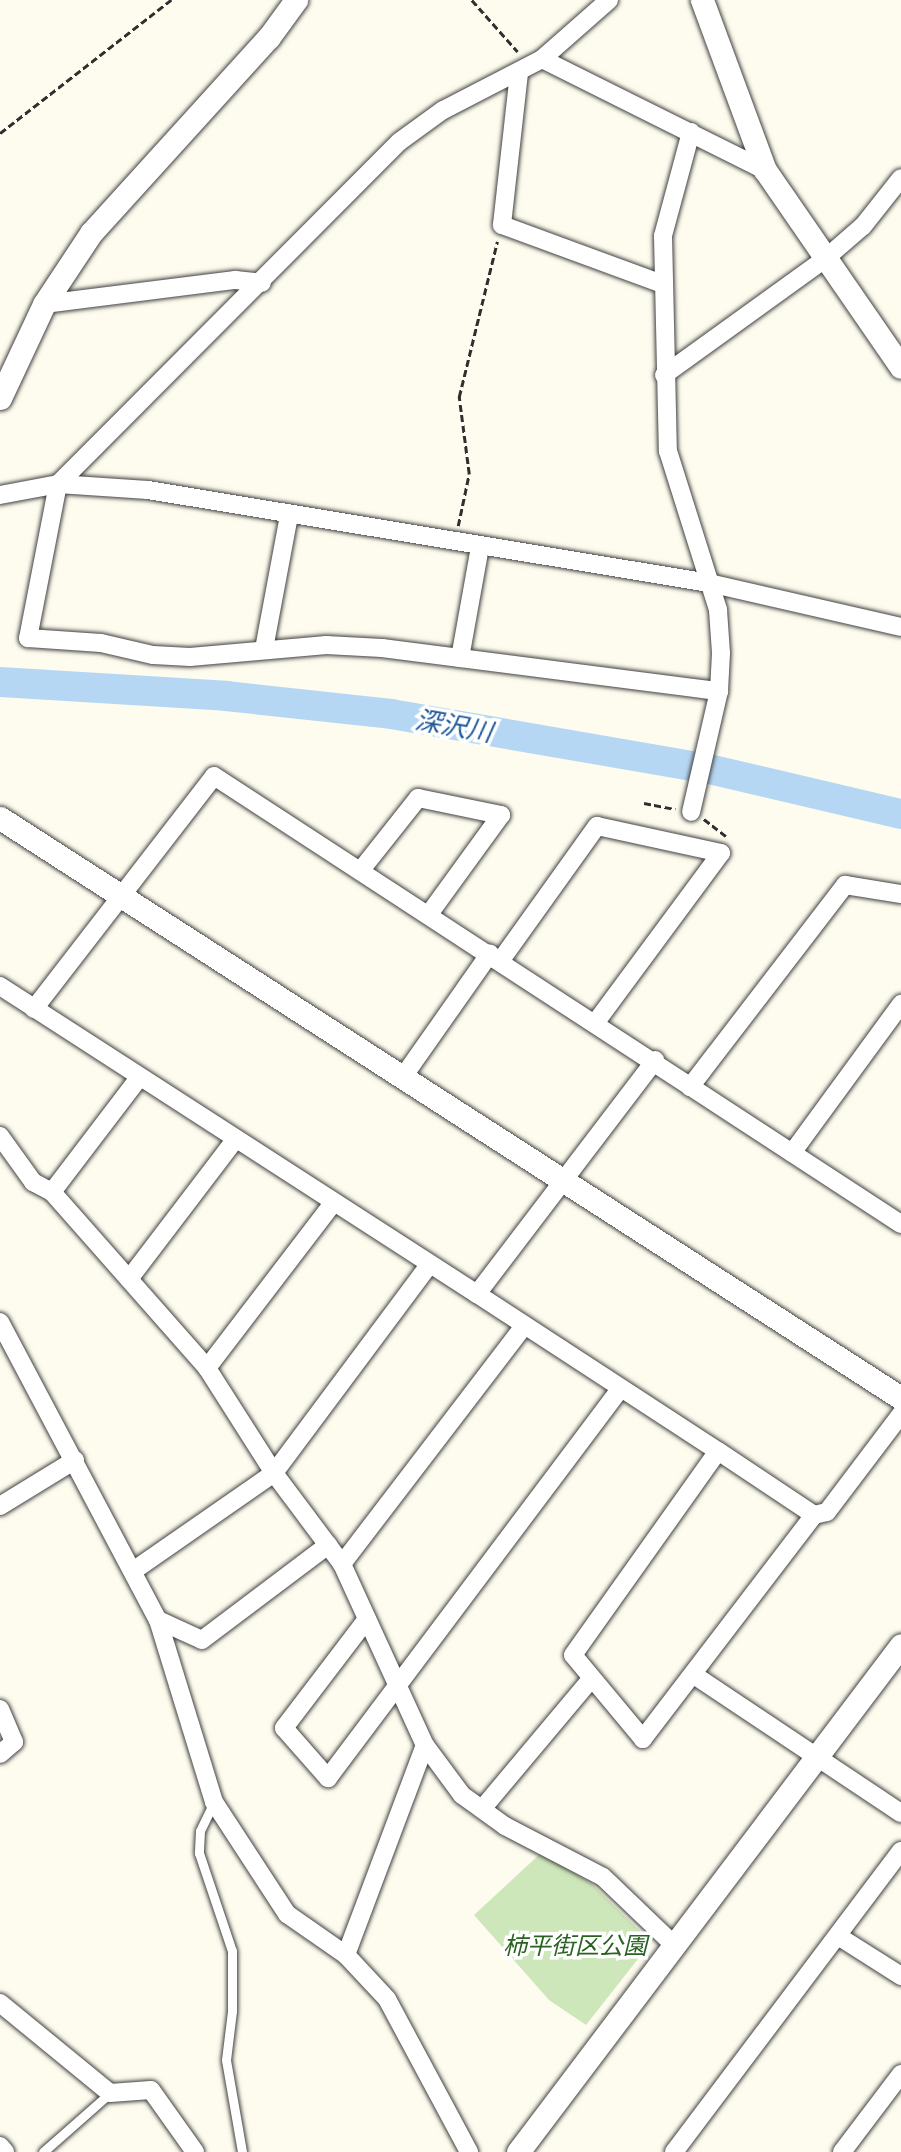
<!DOCTYPE html>
<meta charset="utf-8">
<style>
body{margin:0}
#map{position:relative;width:901px;height:2152px;overflow:hidden;background:#fefcee;font-family:"Playfair Display","Noto Sans JP",serif}
div>[style]{position:absolute}
[style*='--x']{left:calc(var(--x)*1px);top:calc(var(--y)*1px);width:calc(var(--w)*1px);rotate:calc(var(--a)*1deg)}
.green>*{inset:0;background:#cde7ba}
.river>*{height:30px;margin:-15px;padding:0 15px;transform-origin:15px;border-radius:15px;background:#b6d7f3}
.path>*{height:2.5px;margin-top:-1.25px;transform-origin:0;background:repeating-linear-gradient(90deg,#2f2f2f 0 7px,transparent 0 10.5px)}
.roads{filter:drop-shadow(0 0 2px #404040) drop-shadow(0 0 2px #404040)}
.service>*{height:9px;margin:-4.5px;padding:0 4.5px;transform-origin:4.5px;border-radius:4.5px;background:#fff}
.minor>*{height:18px;margin:-9px;padding:0 9px;transform-origin:9px;border-radius:9px;background:#fff}
.tertiary>*{height:23px;margin:-11.5px;padding:0 11.5px;transform-origin:11.5px;border-radius:11.5px;background:#fff}
span{translate:-50% -50%;white-space:nowrap;text-align:center;line-height:1.15;-webkit-text-stroke:7px #fff;paint-order:stroke}
.park-label{font-size:24px;color:#296121;font-style:italic}
.water-label{font-size:26px;color:#1d5898;font-style:italic}
</style>
<div id="map">
<div class="green">
<i style="clip-path:polygon(541px 1853px,592px 1884px,644px 1935px,645px 1950px,586px 2025px,549px 2000px,474px 1915px)"></i>
</div>
<div class="river">
<i style="--x:0;--y:682;--w:226;--a:3.5"></i>
<i style="--x:226;--y:696;--w:166;--a:6.2"></i>
<i style="--x:391;--y:714;--w:323;--a:9.8"></i>
<i style="--x:709;--y:769;--w:197;--a:13.2"></i>
</div>
<div class="path">
<i style="--x:472;--y:0;--w:69;--a:48.5"></i>
<i style="--x:0;--y:133;--w:217;--a:-37.9"></i>
<i style="--x:458;--y:526;--w:53;--a:-78.1"></i>
<i style="--x:469;--y:474;--w:78;--a:-97.4"></i>
<i style="--x:459;--y:397;--w:160;--a:-76.2"></i>
<i style="--x:644;--y:803;--w:32;--a:11"></i>
<i style="--x:704;--y:819;--w:28;--a:38"></i>
</div>
<div class="roads">
<div class="service">
<i style="--x:214;--y:1802;--w:32;--a:116"></i>
<i style="--x:200;--y:1831;--w:22;--a:93"></i>
<i style="--x:199;--y:1853;--w:103;--a:71.4"></i>
<i style="--x:232;--y:1951;--w:60;--a:90"></i>
<i style="--x:232;--y:2011;--w:49;--a:97"></i>
<i style="--x:226;--y:2060;--w:93;--a:80.1"></i>
<i style="--x:43;--y:2152;--w:89;--a:-41.4"></i>
</div>
<div class="minor">
<i style="--x:609;--y:0;--w:89;--a:138.6"></i>
<i style="--x:542;--y:59;--w:111;--a:152.7"></i>
<i style="--x:443;--y:110;--w:54;--a:144"></i>
<i style="--x:399;--y:142;--w:483;--a:134.9"></i>
<i style="--x:58;--y:484;--w:157;--a:101"></i>
<i style="--x:28;--y:638;--w:73;--a:3.9"></i>
<i style="--x:101;--y:643;--w:53;--a:13"></i>
<i style="--x:153;--y:655;--w:37;--a:3"></i>
<i style="--x:190;--y:657;--w:137;--a:-5"></i>
<i style="--x:326;--y:645;--w:56;--a:3.1"></i>
<i style="--x:382;--y:648;--w:340;--a:7.3"></i>
<i style="--x:542;--y:59;--w:249;--a:26.5"></i>
<i style="--x:519;--y:73;--w:153;--a:96.4"></i>
<i style="--x:502;--y:225;--w:171;--a:20.2"></i>
<i style="--x:691;--y:132;--w:108;--a:105.1"></i>
<i style="--x:663;--y:236;--w:215;--a:88.7"></i>
<i style="--x:668;--y:451;--w:167;--a:72.5"></i>
<i style="--x:718;--y:610;--w:43;--a:86"></i>
<i style="--x:721;--y:653;--w:38;--a:93"></i>
<i style="--x:719;--y:691;--w:124;--a:103"></i>
<i style="--x:44;--y:304;--w:193;--a:-7.2"></i>
<i style="--x:235;--y:280;--w:27;--a:6"></i>
<i style="--x:664;--y:375;--w:200;--a:-35.8"></i>
<i style="--x:826;--y:258;--w:49;--a:-40.9"></i>
<i style="--x:863;--y:226;--w:61;--a:-51.6"></i>
<i style="--x:0;--y:495;--w:59;--a:-10.7"></i>
<i style="--x:58;--y:484;--w:90;--a:3.8"></i>
<i style="--x:148;--y:490;--w:569;--a:9.41"></i>
<i style="--x:709;--y:583;--w:197;--a:12.9"></i>
<i style="--x:264;--y:649;--w:136;--a:-79.4"></i>
<i style="--x:460;--y:658;--w:113;--a:-79.8"></i>
<i style="--x:361;--y:870;--w:92;--a:-51.6"></i>
<i style="--x:418;--y:798;--w:85;--a:11.6"></i>
<i style="--x:501;--y:815;--w:122;--a:126"></i>
<i style="--x:501;--y:960;--w:165;--a:-54.4"></i>
<i style="--x:597;--y:826;--w:127;--a:12.3"></i>
<i style="--x:721;--y:853;--w:210;--a:126.5"></i>
<i style="--x:0;--y:986;--w:568;--a:32.85"></i>
<i style="--x:477;--y:1294;--w:288;--a:33.1"></i>
<i style="--x:718;--y:1451;--w:115;--a:33.7"></i>
<i style="--x:814;--y:1515;--w:282;--a:127.4"></i>
<i style="--x:643;--y:1739;--w:109;--a:-129.8"></i>
<i style="--x:573;--y:1655;--w:250;--a:-54.6"></i>
<i style="--x:34;--y:1009;--w:294;--a:-52.3"></i>
<i style="--x:214;--y:776;--w:820;--a:33.11"></i>
<i style="--x:403;--y:1077;--w:151;--a:-54.9"></i>
<i style="--x:690;--y:1087;--w:255;--a:-52.5"></i>
<i style="--x:845;--y:885;--w:57;--a:9.1"></i>
<i style="--x:0;--y:1136;--w:57;--a:54.3"></i>
<i style="--x:33;--y:1182;--w:21;--a:28"></i>
<i style="--x:52;--y:1192;--w:235;--a:48.6"></i>
<i style="--x:207;--y:1368;--w:125;--a:57.5"></i>
<i style="--x:274;--y:1473;--w:114;--a:53.2"></i>
<i style="--x:342;--y:1564;--w:199;--a:65.4"></i>
<i style="--x:425;--y:1745;--w:62;--a:53.5"></i>
<i style="--x:462;--y:1795;--w:53;--a:35.8"></i>
<i style="--x:505;--y:1826;--w:110;--a:27.5"></i>
<i style="--x:603;--y:1877;--w:98;--a:43.8"></i>
<i style="--x:792;--y:1153;--w:185;--a:-53.8"></i>
<i style="--x:52;--y:1192;--w:143;--a:-52.7"></i>
<i style="--x:129;--y:1279;--w:173;--a:-52.7"></i>
<i style="--x:477;--y:1294;--w:294;--a:-52.7"></i>
<i style="--x:0;--y:1322;--w:337;--a:62.1"></i>
<i style="--x:158;--y:1620;--w:190;--a:72.9"></i>
<i style="--x:214;--y:1802;--w:134;--a:56.9"></i>
<i style="--x:287;--y:1914;--w:72;--a:34.8"></i>
<i style="--x:346;--y:1955;--w:60;--a:47"></i>
<i style="--x:387;--y:1999;--w:174;--a:61.8"></i>
<i style="--x:207;--y:1368;--w:208;--a:-52.6"></i>
<i style="--x:0;--y:1506;--w:88;--a:-31.5"></i>
<i style="--x:814;--y:1515;--w:13;--a:-13"></i>
<i style="--x:827;--y:1512;--w:123;--a:-52.9"></i>
<i style="--x:342;--y:1564;--w:300;--a:-52.6"></i>
<i style="--x:133;--y:1571;--w:172;--a:-34.8"></i>
<i style="--x:274;--y:1473;--w:259;--a:-53.3"></i>
<i style="--x:367;--y:1619;--w:137;--a:127.3"></i>
<i style="--x:284;--y:1728;--w:67;--a:48.7"></i>
<i style="--x:328;--y:1778;--w:486;--a:-53.1"></i>
<i style="--x:158;--y:1620;--w:48;--a:24.4"></i>
<i style="--x:202;--y:1640;--w:158;--a:-37"></i>
<i style="--x:694;--y:1675;--w:249;--a:33.7"></i>
<i style="--x:0;--y:1709;--w:36;--a:67"></i>
<i style="--x:14;--y:1742;--w:18;--a:139"></i>
<i style="--x:482;--y:1809;--w:170;--a:-50"></i>
<i style="--x:838;--y:1936;--w:75;--a:32.4"></i>
<i style="--x:346;--y:1955;--w:224;--a:-69.4"></i>
<i style="--x:0;--y:2003;--w:142;--a:39.3"></i>
<i style="--x:110;--y:2093;--w:41;--a:-4.2"></i>
<i style="--x:151;--y:2090;--w:76;--a:54.6"></i>
<i style="--x:0;--y:2146;--w:8;--a:50"></i>
<i style="--x:674;--y:2152;--w:377;--a:-53"></i>
<i style="--x:842;--y:2152;--w:98;--a:-52.9"></i>
</div>
<div class="tertiary">
<i style="--x:702;--y:0;--w:181;--a:69.7"></i>
<i style="--x:765;--y:170;--w:239;--a:55.4"></i>
<i style="--x:0;--y:398;--w:104;--a:-64.9"></i>
<i style="--x:44;--y:304;--w:85;--a:-56.5"></i>
<i style="--x:91;--y:233;--w:265;--a:-47.8"></i>
<i style="--x:269;--y:37;--w:46;--a:-53.9"></i>
<i style="--x:0;--y:818;--w:1072;--a:32.77"></i>
<i style="--x:518;--y:2152;--w:635;--a:-52.93"></i>
</div>
</div>
<div class="park-label">
<span style="left:575px;top:1945px">柿平街区公園</span>
</div>
<div class="water-label">
<span style="left:454px;top:725px;rotate:10deg">深沢川</span>
</div>
</div>
